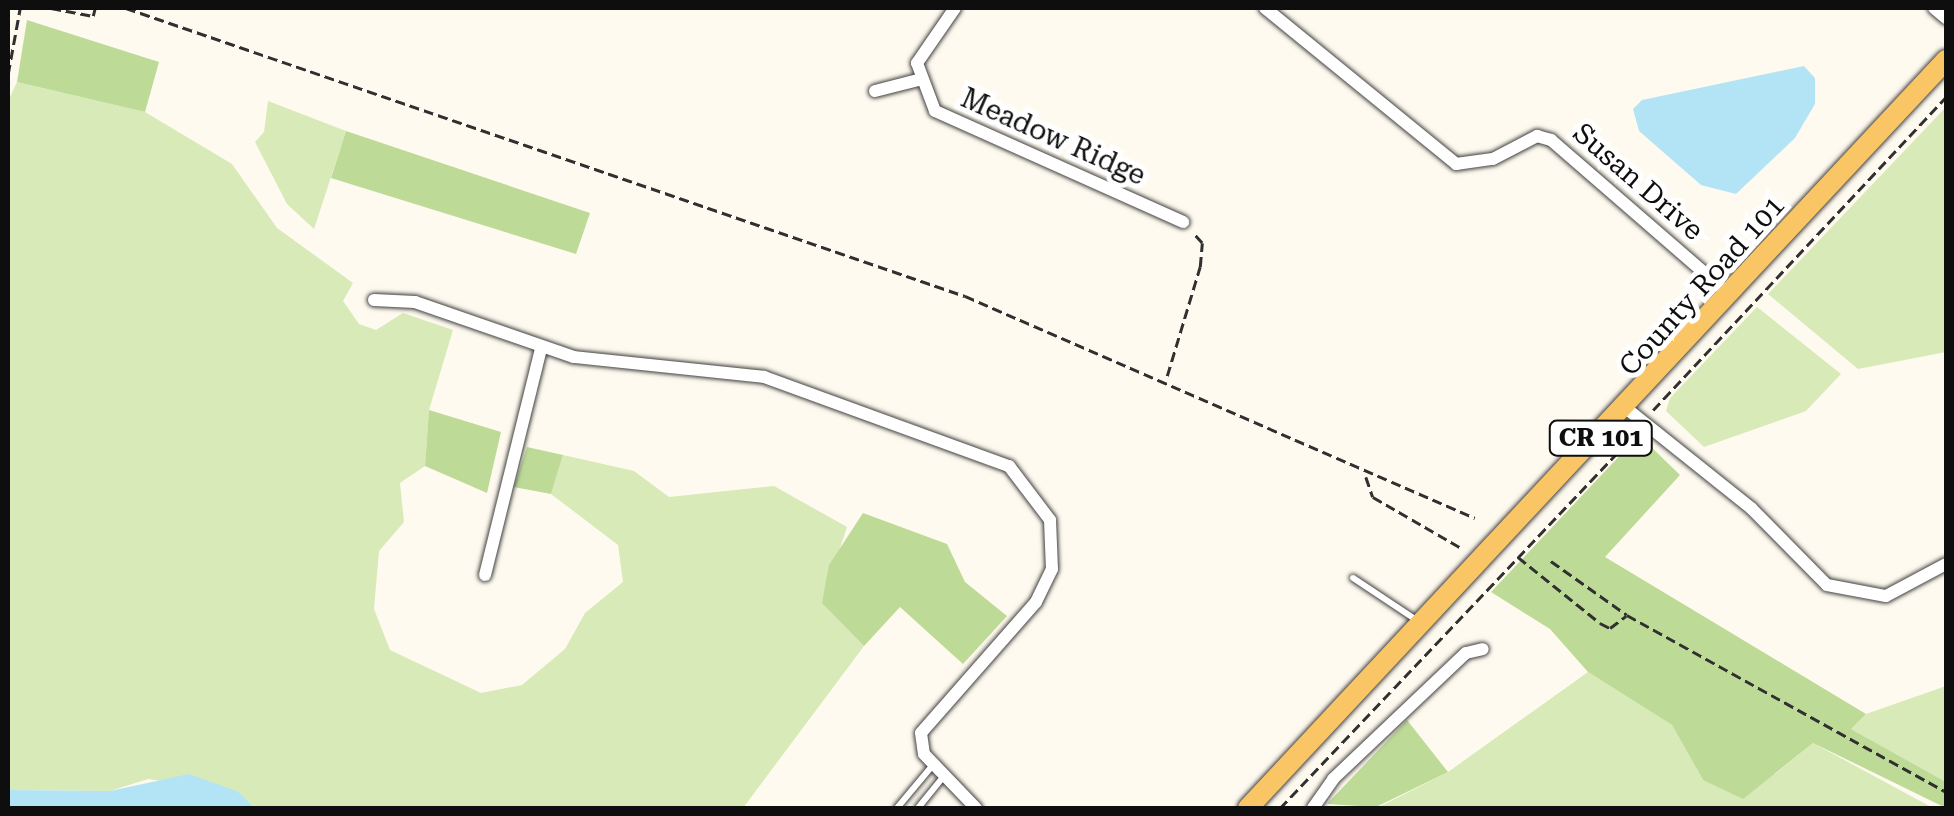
<!DOCTYPE html>
<style>
body{margin:0}
#map{position:relative;width:1954px;height:816px;overflow:hidden;background:#fffaef;font-family:"Roboto Serif",serif}
div>[style]{position:absolute}
[style*='--x']{left:calc(var(--x)*1px);top:calc(var(--y)*1px);width:calc(var(--w)*1px);rotate:calc(var(--a)*1deg)}
.green>*{inset:0;background:#d7eab8}
.forest>*{inset:0;background:#bdda97}
.water>*{inset:0;background:#b3e4f6}
.path>*{height:2.5px;margin-top:-1.25px;transform-origin:0;background:repeating-linear-gradient(90deg,#303030 0 10px,transparent 0 15px)}
.roads{filter:drop-shadow(0 0 2px #414141) drop-shadow(0 0 2px #414141)}
.lane>*{height:6px;margin:-3px;padding:0 3px;transform-origin:3px;border-radius:3px;background:#fff}
.street>*{height:12px;margin:-6px;padding:0 6px;transform-origin:6px;border-radius:6px;background:#fff}
.primary>*{height:20px;margin:-10px;padding:0 10px;transform-origin:10px;border-radius:10px;background:#f9c565}
span{translate:-50% -50%;white-space:nowrap;text-align:center;line-height:1.15;-webkit-text-stroke:10px #fff;paint-order:stroke}
.shield-label span{padding:2px 8px;background:#fff;border:2px solid;border-radius:8px;-webkit-text-stroke-width:0}
.shield-label{font-size:25px;color:#0e0e0e;font-weight:700}
.street-label{font-size:28px;color:#0e0e0e}
.frame{position:absolute;inset:0;border:10px solid #0e0e0e;pointer-events:none}
</style>
<div id="map">
<div class="green">
<i style="clip-path:polygon(17px 82px,145px 112px,232px 164px,277px 228px,353px 283px,343px 301px,359px 324px,376px 330px,403px 313px,453px 330px,429px 410px,425px 466px,400px 483px,404px 522px,379px 551px,374px 609px,390px 650px,481px 693px,522px 685px,565px 649px,585px 613px,623px 582px,618px 545px,551px 494px,563px 455px,634px 471px,669px 497px,774px 486px,847px 527px,822px 602px,864px 646px,743px 808px,255px 808px,239px 792px,148px 779px,110px 791px,8px 790px,8px 101px)"></i>
<i style="clip-path:polygon(268px 101px,346px 131px,314px 229px,287px 204px,255px 142px,264px 132px)"></i>
<i style="clip-path:polygon(1946px 107px,1946px 352px,1858px 369px,1768px 294px)"></i>
<i style="clip-path:polygon(1757px 307px,1841px 374px,1806px 411px,1704px 447px,1666px 411px,1670px 398px)"></i>
<i style="clip-path:polygon(1588px 672px,1672px 725px,1703px 780px,1775px 774px,1813px 743px,1933px 808px,1377px 808px,1448px 772px)"></i>
<i style="clip-path:polygon(1946px 686px,1946px 782px,1851px 729px,1866px 714px)"></i>
</div>
<div class="forest">
<i style="clip-path:polygon(27px 20px,159px 62px,145px 112px,17px 82px)"></i>
<i style="clip-path:polygon(346px 131px,590px 213px,576px 254px,331px 178px)"></i>
<i style="clip-path:polygon(429px 410px,501px 432px,487px 493px,425px 466px)"></i>
<i style="clip-path:polygon(1645px 441px,1680px 475px,1605px 557px,1866px 714px,1851px 729px,1946px 782px,1946px 808px,1813px 743px,1743px 799px,1703px 780px,1672px 725px,1588px 672px,1550px 629px,1491px 592px,1626px 449px)"></i>
<i style="clip-path:polygon(527px 447px,563px 455px,551px 494px,514px 487px)"></i>
<i style="clip-path:polygon(863px 513px,947px 544px,965px 582px,1007px 616px,963px 664px,900px 607px,864px 646px,822px 603px,829px 565px)"></i>
<i style="clip-path:polygon(1407px 720px,1448px 772px,1376px 807px,1327px 804px)"></i>
</div>
<div class="water">
<i style="clip-path:polygon(1804px 66px,1815px 78px,1815px 104px,1795px 138px,1736px 194px,1701px 185px,1639px 131px,1633px 109px,1642px 100px)"></i>
<i style="clip-path:polygon(189px 774px,239px 792px,255px 808px,8px 808px,8px 790px,110px 791px)"></i>
</div>
<div class="path">
<i style="--x:51;--y:8;--w:43;--a:10.8"></i>
<i style="--x:93;--y:16;--w:8;--a:-76"></i>
<i style="--x:126;--y:8;--w:887;--a:18.95"></i>
<i style="--x:965;--y:296;--w:556;--a:23.52"></i>
<i style="--x:8;--y:74;--w:67;--a:-79.7"></i>
<i style="--x:1167;--y:376;--w:114;--a:-73.2"></i>
<i style="--x:1200;--y:267;--w:24;--a:-85"></i>
<i style="--x:1202;--y:243;--w:13;--a:-132"></i>
<i style="--x:1653;--y:410;--w:429;--a:-46.9"></i>
<i style="--x:1366;--y:477;--w:21;--a:71"></i>
<i style="--x:1373;--y:497;--w:104;--a:30"></i>
<i style="--x:1518;--y:557;--w:105;--a:38.8"></i>
<i style="--x:1600;--y:623;--w:11;--a:27"></i>
<i style="--x:1610;--y:628;--w:20;--a:-37"></i>
<i style="--x:1551;--y:561;--w:93;--a:35.4"></i>
<i style="--x:1627;--y:615;--w:365;--a:29"></i>
<i style="--x:1280;--y:808;--w:518;--a:-46.48"></i>
</div>
<div class="roads">
<div class="lane">
<i style="--x:1353;--y:578;--w:78;--a:33.5"></i>
<i style="--x:897;--y:808;--w:56;--a:-50.1"></i>
<i style="--x:918;--y:808;--w:41;--a:-50.9"></i>
</div>
<div class="street">
<i style="--x:955;--y:8;--w:67;--a:124.6"></i>
<i style="--x:917;--y:63;--w:51;--a:69.4"></i>
<i style="--x:935;--y:111;--w:272;--a:24.1"></i>
<i style="--x:1265;--y:8;--w:247;--a:39.2"></i>
<i style="--x:1456;--y:164;--w:37;--a:-8"></i>
<i style="--x:1493;--y:159;--w:50;--a:-27.6"></i>
<i style="--x:1537;--y:136;--w:15;--a:16"></i>
<i style="--x:1551;--y:140;--w:237;--a:40.9"></i>
<i style="--x:1934;--y:8;--w:16;--a:40"></i>
<i style="--x:875;--y:91;--w:44;--a:-14.3"></i>
<i style="--x:374;--y:300;--w:41;--a:2.8"></i>
<i style="--x:415;--y:302;--w:168;--a:19.1"></i>
<i style="--x:574;--y:357;--w:191;--a:6"></i>
<i style="--x:764;--y:377;--w:261;--a:20"></i>
<i style="--x:1009;--y:466;--w:68;--a:52.8"></i>
<i style="--x:1050;--y:520;--w:49;--a:87.7"></i>
<i style="--x:1052;--y:569;--w:37;--a:116"></i>
<i style="--x:1036;--y:602;--w:174;--a:131.3"></i>
<i style="--x:921;--y:733;--w:21;--a:82"></i>
<i style="--x:924;--y:754;--w:75;--a:46.1"></i>
<i style="--x:1627;--y:409;--w:159;--a:38.6"></i>
<i style="--x:1751;--y:508;--w:108;--a:45.4"></i>
<i style="--x:1827;--y:585;--w:60;--a:10.6"></i>
<i style="--x:1886;--y:596;--w:68;--a:-28.1"></i>
<i style="--x:485;--y:575;--w:234;--a:-76.1"></i>
<i style="--x:1313;--y:808;--w:35;--a:-55"></i>
<i style="--x:1333;--y:779;--w:183;--a:-43.5"></i>
<i style="--x:1466;--y:653;--w:17;--a:-13"></i>
</div>
<div class="primary">
<i style="--x:1248;--y:808;--w:1023;--a:-46.98"></i>
</div>
</div>
<div class="shield-label">
<span style="left:1601px;top:438px">CR 101</span>
</div>
<div class="street-label">
<span style="left:1053px;top:137px;rotate:24deg">Meadow Ridge</span>
<span style="left:1638px;top:182px;rotate:41deg">Susan Drive</span>
<span style="left:1702px;top:286px;rotate:-48deg">County Road 101</span>
</div>
<div class="frame"></div>
</div>
